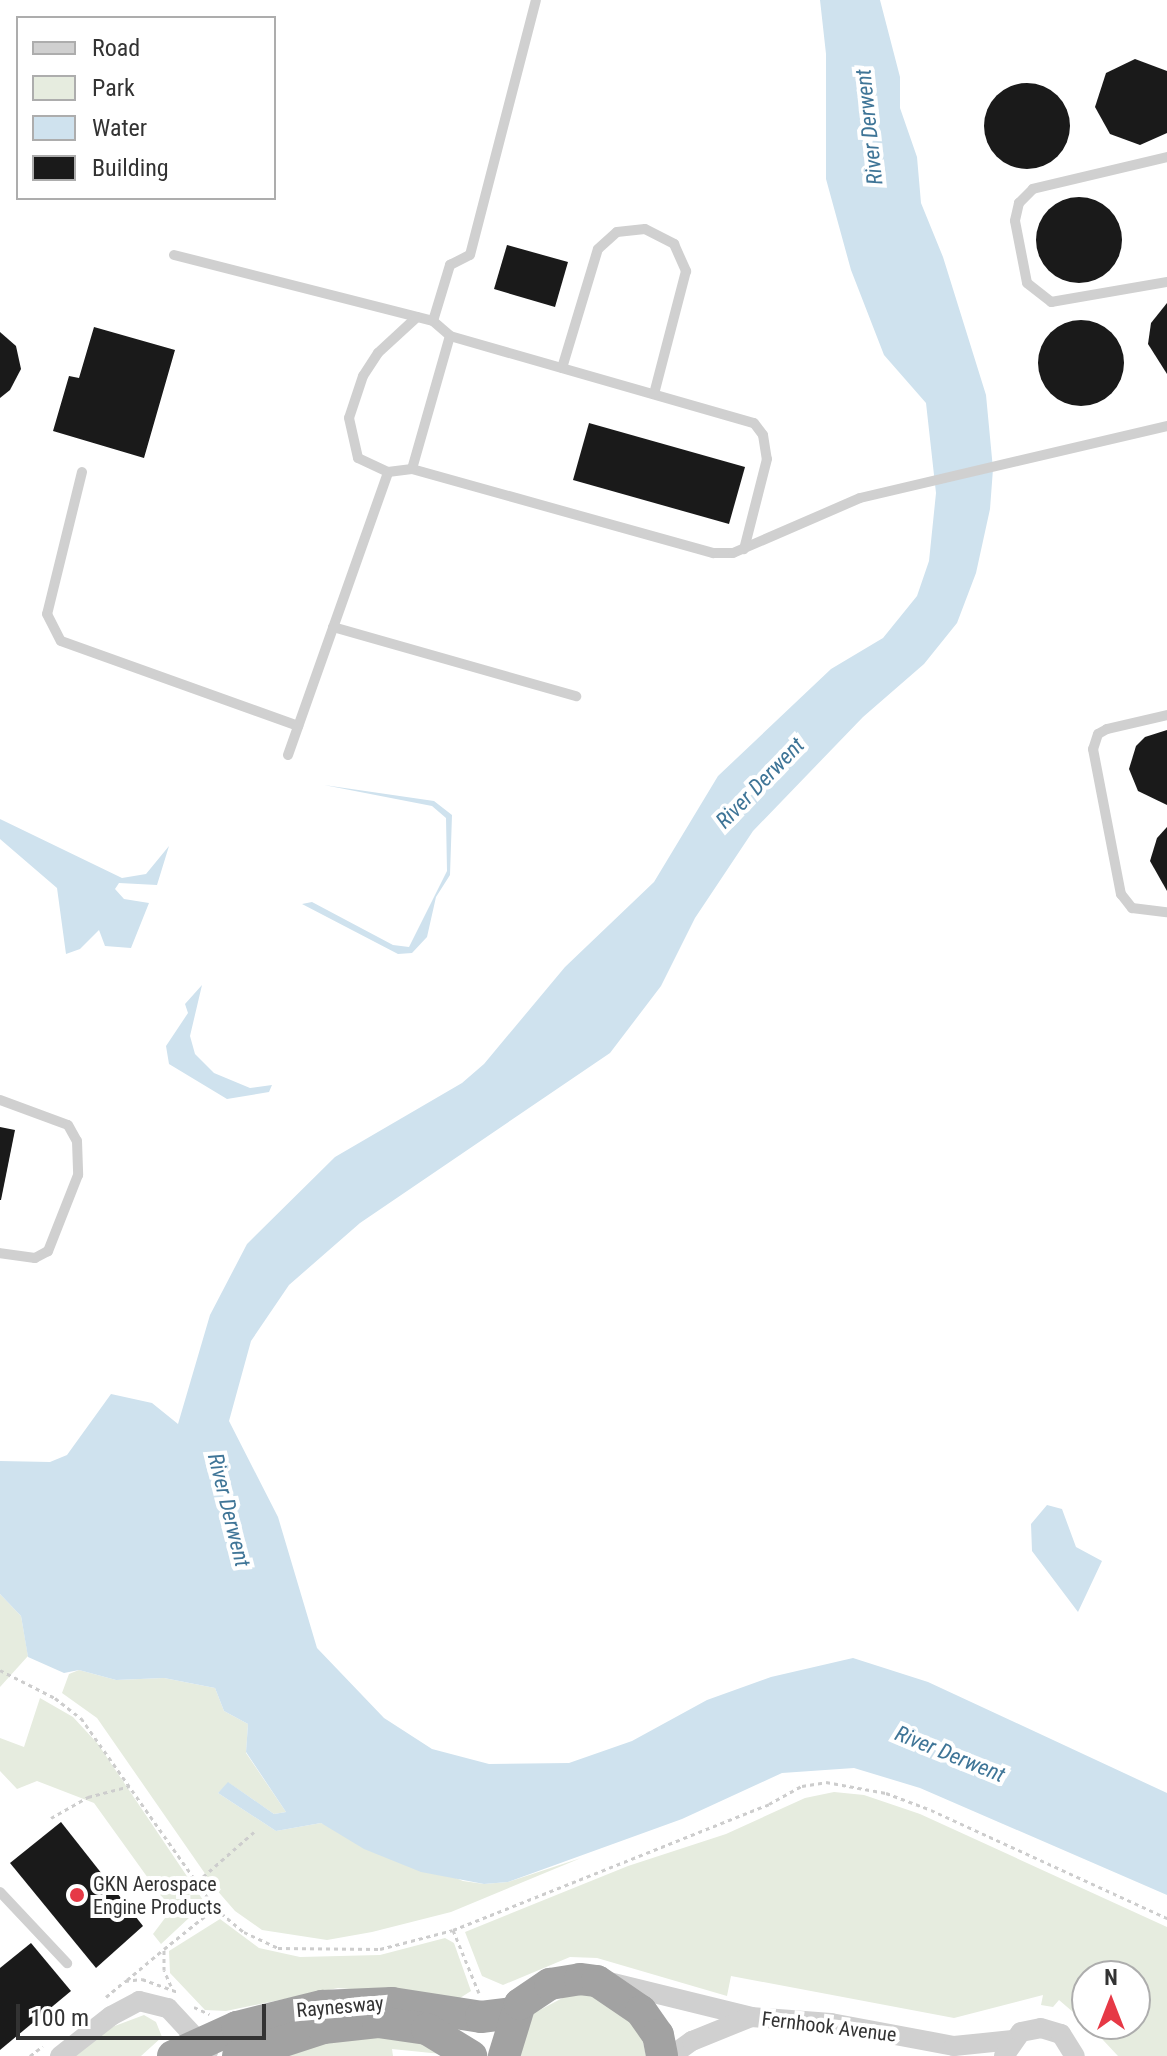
<!DOCTYPE html>
<style>
body{margin:0}
#map{position:relative;width:1167px;height:2056px;overflow:hidden;background:#fff;font-family:"Roboto Condensed",sans-serif}
div>[style]{position:absolute}
[style*='--x']{left:calc(var(--x)*1px);top:calc(var(--y)*1px);width:calc(var(--w)*1px);rotate:calc(var(--a)*1deg)}
.green>*{inset:0;background:#e6ecdf}
.water>*{inset:0;background:#cfe2ee}
.building>*{inset:0;background:#1a1a1a}
.round{border-radius:50%}
.path>*{height:3px;margin-top:-1.5px;transform-origin:0;background:repeating-linear-gradient(90deg,#cdcdcd 0 4px,transparent 0 8px)}
.service>*{height:10px;margin:-5px;padding:0 5px;transform-origin:5px;border-radius:5px;background:#d0d0d0}
.minor>*{height:20px;margin:-10px;padding:0 10px;transform-origin:10px;border-radius:10px;background:#d0d0d0}
.trunk>*{height:32px;margin:-16px;padding:0 16px;transform-origin:16px;border-radius:16px;background:#a2a2a2}
.dots>*{width:22px;height:22px;translate:-50% -50%;box-sizing:border-box;border:4px solid #fff;border-radius:50%}
span{translate:-50% -50%;white-space:nowrap;text-align:center;line-height:1.15;-webkit-text-stroke:8px #fff;paint-order:stroke}
.poi-label{font-size:20px;color:#333}
.left{translate:0 -50%;text-align:left}
.street-label{font-size:20px;color:#333}
.water-label{font-size:22px;color:#3f7597;font-style:italic}
.legend{position:absolute;left:16px;top:16px;width:260px;height:184px;box-sizing:border-box;background:#fff;border:2px solid #adadad;margin:0;padding:10px 14px;list-style:none;font-size:24px;color:#333}
.legend li{display:flex;align-items:center;gap:16px;height:40px}
.legend b{width:40px;border:2px solid #adadad}
.north{position:absolute;left:1071px;top:1960px;width:80px;height:80px;box-sizing:border-box;background:#fff;border:2px solid #adadad;border-radius:50%;rotate:0deg;font-size:22px;font-weight:700;line-height:32px;text-align:center;color:#333}
.north::after{content:'';display:block;margin:auto;width:28px;height:36px;background:#e63946;clip-path:polygon(50% 0,100% 100%,50% 72%,0 100%)}
.scale{position:absolute;left:16px;top:2004px;width:250px;height:36px;box-sizing:border-box;border:4px solid #333;border-top:0;padding-left:10px;font-size:24px;line-height:28px;white-space:nowrap;color:#333;-webkit-text-stroke:6px #fff;paint-order:stroke}
</style>
<div id="map">
<div class="green">
<i style="clip-path:polygon(0 1594px,21px 1616px,28px 1656px,0 1687px)"></i>
<i style="clip-path:polygon(79px 1670px,116px 1680px,164px 1678px,215px 1688px,224px 1711px,248px 1724px,246px 1753px,286px 1812px,274px 1814px,229px 1783px,218px 1793px,276px 1831px,321px 1823px,463px 1881px,484px 1884px,508px 1882px,581px 1858px,451px 1912px,372px 1932px,327px 1940px,262px 1930px,235px 1911px,215px 1888px,97px 1718px,62px 1693px,69px 1674px)"></i>
<i style="clip-path:polygon(40px 1698px,73px 1717px,98px 1744px,205px 1903px,161px 1944px,153px 1934px,171px 1910px,94px 1803px,37px 1781px,17px 1789px,0 1771px,0 1738px,24px 1747px)"></i>
<i style="clip-path:polygon(834px 1792px,864px 1795px,920px 1814px,1167px 1927px,1167px 2056px,1118px 2056px,1088px 2024px,1135px 2024px,1135px 1976px,1087px 1976px,1087px 2024px,1059px 2000px,1053px 2007px,1041px 2005px,1043px 1995px,954px 2018px,731px 1976px,727px 1996px,597px 1958px,570px 1957px,503px 1985px,482px 1976px,465px 1932px,628px 1866px,726px 1834px,805px 1798px)"></i>
<i style="clip-path:polygon(220px 1919px,259px 1948px,300px 1957px,380px 1955px,445px 1938px,454px 1943px,471px 1991px,460px 1998px,338px 1988px,226px 2011px,205px 2010px,170px 1973px,169px 1951px)"></i>
<i style="clip-path:polygon(572px 1993px,606px 1998px,641px 2033px,646px 2056px,515px 2056px,534px 2013px)"></i>
<i style="clip-path:polygon(144px 2015px,156px 2022px,162px 2037px,141px 2056px,73px 2056px,112px 2027px)"></i>
<i style="clip-path:polygon(383px 2031px,461px 2056px,392px 2049px,393px 2056px,263px 2056px)"></i>
</div>
<div class="water">
<i style="clip-path:polygon(820px 0,880px 0,900px 77px,900px 108px,917px 157px,921px 203px,943px 257px,986px 395px,993px 469px,990px 509px,976px 573px,957px 623px,924px 664px,863px 717px,753px 831px,695px 918px,661px 986px,610px 1053px,360px 1223px,289px 1285px,251px 1341px,229px 1421px,278px 1517px,317px 1648px,384px 1718px,432px 1749px,489px 1764px,569px 1763px,632px 1741px,707px 1700px,771px 1677px,853px 1658px,928px 1682px,1167px 1793px,1167px 1895px,920px 1788px,854px 1768px,782px 1773px,682px 1819px,508px 1882px,484px 1884px,421px 1872px,364px 1849px,321px 1823px,276px 1831px,218px 1793px,228px 1782px,274px 1814px,286px 1812px,246px 1752px,248px 1724px,224px 1711px,215px 1688px,164px 1678px,116px 1680px,79px 1670px,64px 1673px,28px 1657px,21px 1616px,0 1594px,0 1461px,50px 1462px,67px 1455px,111px 1394px,152px 1403px,178px 1424px,210px 1315px,247px 1244px,335px 1157px,462px 1083px,484px 1064px,565px 967px,654px 882px,718px 776px,831px 669px,883px 638px,917px 596px,929px 561px,936px 493px,926px 403px,884px 355px,851px 270px,826px 179px,826px 54px)"></i>
<i style="clip-path:polygon(324px 785px,434px 801px,452px 815px,450px 875px,436px 897px,427px 937px,412px 953px,398px 954px,302px 904px,312px 902px,393px 945px,409px 947px,447px 871px,446px 818px,432px 806px)"></i>
<i style="clip-path:polygon(0 819px,122px 878px,146px 874px,169px 846px,157px 885px,119px 883px,115px 889px,124px 899px,149px 903px,131px 948px,105px 946px,99px 930px,80px 949px,66px 954px,57px 888px,0 839px)"></i>
<i style="clip-path:polygon(202px 985px,190px 1036px,195px 1054px,214px 1073px,250px 1088px,272px 1085px,269px 1092px,227px 1099px,169px 1064px,166px 1046px,188px 1013px,185px 1004px)"></i>
<i style="clip-path:polygon(1047px 1505px,1062px 1509px,1076px 1547px,1102px 1561px,1078px 1612px,1032px 1551px,1031px 1524px)"></i>
</div>
<div class="building">
<i style="clip-path:polygon(1135px 59px,1167px 71px,1167px 133px,1140px 145px,1110px 134px,1095px 107px,1106px 73px)"></i>
<i class="round" style="left:984px;top:83px;width:86px;height:86px"></i>
<i class="round" style="left:1036px;top:197px;width:86px;height:86px"></i>
<i style="clip-path:polygon(507px 245px,568px 262px,555px 307px,494px 289px)"></i>
<i style="clip-path:polygon(1167px 303px,1167px 374px,1148px 344px,1151px 323px)"></i>
<i class="round" style="left:1038px;top:320px;width:86px;height:86px"></i>
<i style="clip-path:polygon(94px 327px,175px 350px,144px 458px,53px 431px,69px 376px,79px 378px)"></i>
<i style="clip-path:polygon(0 332px,16px 346px,21px 369px,10px 390px,0 398px)"></i>
<i style="clip-path:polygon(589px 423px,745px 467px,729px 524px,573px 480px)"></i>
<i style="clip-path:polygon(1167px 730px,1167px 805px,1138px 791px,1129px 769px,1136px 746px,1145px 737px)"></i>
<i style="clip-path:polygon(1167px 827px,1167px 891px,1150px 861px,1157px 838px)"></i>
<i style="clip-path:polygon(0 1127px,15px 1130px,1px 1200px,0 1200px)"></i>
<i style="clip-path:polygon(61px 1822px,143px 1926px,96px 1968px,10px 1863px)"></i>
<i style="clip-path:polygon(31px 1943px,71px 1991px,0 2050px,0 1968px)"></i>
</div>
<div class="path">
<i style="--x:0;--y:1670;--w:62;--a:27"></i>
<i style="--x:55;--y:1698;--w:33;--a:38"></i>
<i style="--x:81;--y:1718;--w:232;--a:54.8"></i>
<i style="--x:215;--y:1908;--w:38;--a:40"></i>
<i style="--x:244;--y:1932;--w:38;--a:25"></i>
<i style="--x:278;--y:1948;--w:102;--a:0.6"></i>
<i style="--x:380;--y:1949;--w:75;--a:-14.6"></i>
<i style="--x:453;--y:1930;--w:340;--a:-21.7"></i>
<i style="--x:769;--y:1804;--w:38;--a:-29"></i>
<i style="--x:802;--y:1786;--w:24;--a:-9"></i>
<i style="--x:826;--y:1782;--w:61;--a:10.4"></i>
<i style="--x:886;--y:1793;--w:48;--a:20.7"></i>
<i style="--x:931;--y:1810;--w:260;--a:24.6"></i>
<i style="--x:51;--y:1818;--w:43;--a:-29.6"></i>
<i style="--x:88;--y:1797;--w:43;--a:-14.7"></i>
<i style="--x:197;--y:1882;--w:76;--a:-41.3"></i>
<i style="--x:453;--y:1930;--w:68;--a:67.6"></i>
<i style="--x:127;--y:1980;--w:48;--a:-40"></i>
<i style="--x:171;--y:1986;--w:17;--a:-114"></i>
<i style="--x:164;--y:1970;--w:21;--a:-90"></i>
<i style="--x:164;--y:1949;--w:65;--a:-38.8"></i>
<i style="--x:106;--y:1997;--w:25;--a:-40"></i>
<i style="--x:125;--y:1981;--w:17;--a:-7"></i>
<i style="--x:142;--y:1979;--w:37;--a:20"></i>
<i style="--x:194;--y:2007;--w:17;--a:25"></i>
<i style="--x:30;--y:2056;--w:16;--a:-38"></i>
</div>
<div class="service">
<i style="--x:1167;--y:157;--w:138;--a:166.6"></i>
<i style="--x:1033;--y:189;--w:20;--a:135"></i>
<i style="--x:1019;--y:203;--w:18;--a:103"></i>
<i style="--x:1015;--y:221;--w:63;--a:79"></i>
<i style="--x:1027;--y:283;--w:31;--a:38"></i>
<i style="--x:1051;--y:302;--w:118;--a:-9.8"></i>
<i style="--x:174;--y:255;--w:267;--a:14.3"></i>
<i style="--x:433;--y:321;--w:23;--a:41"></i>
<i style="--x:450;--y:336;--w:316;--a:16"></i>
<i style="--x:754;--y:423;--w:15;--a:53"></i>
<i style="--x:763;--y:435;--w:24;--a:81"></i>
<i style="--x:767;--y:459;--w:93;--a:104.3"></i>
<i style="--x:417;--y:317;--w:53;--a:137.3"></i>
<i style="--x:378;--y:353;--w:27;--a:123"></i>
<i style="--x:363;--y:376;--w:44;--a:108.4"></i>
<i style="--x:349;--y:418;--w:41;--a:77.3"></i>
<i style="--x:358;--y:458;--w:33;--a:25"></i>
<i style="--x:388;--y:472;--w:24;--a:-7"></i>
<i style="--x:412;--y:469;--w:313;--a:15.6"></i>
<i style="--x:713;--y:553;--w:20;--a:0"></i>
<i style="--x:733;--y:553;--w:138;--a:-23.4"></i>
<i style="--x:860;--y:498;--w:315;--a:-13.2"></i>
<i style="--x:433;--y:321;--w:59;--a:-73.1"></i>
<i style="--x:450;--y:265;--w:22;--a:-27"></i>
<i style="--x:470;--y:255;--w:263;--a:-75.5"></i>
<i style="--x:562;--y:368;--w:124;--a:-73.2"></i>
<i style="--x:598;--y:249;--w:25;--a:-42"></i>
<i style="--x:617;--y:232;--w:28;--a:-6"></i>
<i style="--x:645;--y:229;--w:33;--a:27"></i>
<i style="--x:674;--y:244;--w:30;--a:66"></i>
<i style="--x:686;--y:271;--w:127;--a:104.6"></i>
<i style="--x:412;--y:469;--w:138;--a:-74.1"></i>
<i style="--x:82;--y:472;--w:146;--a:103.8"></i>
<i style="--x:47;--y:614;--w:30;--a:63"></i>
<i style="--x:61;--y:641;--w:252;--a:19.7"></i>
<i style="--x:333;--y:627;--w:253;--a:15.9"></i>
<i style="--x:1167;--y:715;--w:62;--a:166.9"></i>
<i style="--x:1107;--y:729;--w:10;--a:151"></i>
<i style="--x:1098;--y:734;--w:16;--a:108"></i>
<i style="--x:1093;--y:749;--w:148;--a:79.1"></i>
<i style="--x:1121;--y:894;--w:18;--a:52"></i>
<i style="--x:1132;--y:908;--w:35;--a:7"></i>
<i style="--x:288;--y:755;--w:300;--a:-70.5"></i>
<i style="--x:0;--y:1100;--w:72;--a:20.2"></i>
<i style="--x:68;--y:1125;--w:18;--a:61"></i>
<i style="--x:77;--y:1141;--w:34;--a:88"></i>
<i style="--x:78;--y:1175;--w:82;--a:111.5"></i>
<i style="--x:48;--y:1251;--w:15;--a:152"></i>
<i style="--x:35;--y:1258;--w:35;--a:-172"></i>
<i style="--x:0;--y:1892;--w:98;--a:46.7"></i>
</div>
<div class="minor">
<i style="--x:609;--y:1982;--w:146;--a:13.8"></i>
<i style="--x:751;--y:2017;--w:80;--a:4.3"></i>
<i style="--x:831;--y:2023;--w:125;--a:10.6"></i>
<i style="--x:954;--y:2046;--w:59;--a:-5.8"></i>
<i style="--x:60;--y:2056;--w:65;--a:-38.1"></i>
<i style="--x:111;--y:2016;--w:32;--a:-28"></i>
<i style="--x:139;--y:2001;--w:30;--a:14"></i>
<i style="--x:168;--y:2008;--w:59;--a:47.1"></i>
<i style="--x:671;--y:2056;--w:26;--a:-36"></i>
<i style="--x:692;--y:2041;--w:64;--a:-22.1"></i>
<i style="--x:1004;--y:2056;--w:29;--a:-55"></i>
<i style="--x:1021;--y:2032;--w:20;--a:-11"></i>
<i style="--x:1041;--y:2028;--w:21;--a:17"></i>
<i style="--x:1061;--y:2034;--w:26;--a:58"></i>
</div>
<div class="trunk">
<i style="--x:173;--y:2056;--w:70;--a:-24.4"></i>
<i style="--x:237;--y:2027;--w:88;--a:-13.9"></i>
<i style="--x:322;--y:2006;--w:70;--a:-2.5"></i>
<i style="--x:392;--y:2003;--w:90;--a:8.9"></i>
<i style="--x:481;--y:2017;--w:33;--a:-7"></i>
<i style="--x:238;--y:2056;--w:89;--a:-18.2"></i>
<i style="--x:323;--y:2028;--w:55;--a:-6.2"></i>
<i style="--x:378;--y:2022;--w:49;--a:8.1"></i>
<i style="--x:427;--y:2029;--w:52;--a:31.5"></i>
<i style="--x:504;--y:2056;--w:54;--a:-72.9"></i>
<i style="--x:520;--y:2004;--w:36;--a:-34"></i>
<i style="--x:550;--y:1984;--w:30;--a:-9"></i>
<i style="--x:580;--y:1979;--w:17;--a:7"></i>
<i style="--x:597;--y:1981;--w:53;--a:34.3"></i>
<i style="--x:641;--y:2011;--w:29;--a:55"></i>
<i style="--x:658;--y:2035;--w:21;--a:79"></i>
</div>
<div class="dots">
<i style="left:77px;top:1895px;background:#e63946"></i>
</div>
<div class="poi-label">
<span class="left" style="left:93px;top:1896px">GKN Aerospace<br>Engine Products</span>
</div>
<div class="street-label">
<span style="left:340px;top:2007px;rotate:-5deg">Raynesway</span>
<span style="left:829px;top:2027px;rotate:7deg">Fernhook Avenue</span>
</div>
<div class="water-label">
<span style="left:869px;top:127px;rotate:-96deg">River Derwent</span>
<span style="left:760px;top:783px;rotate:-46deg">River Derwent</span>
<span style="left:229px;top:1510px;rotate:76deg">River Derwent</span>
<span style="left:950px;top:1754px;rotate:22deg">River Derwent</span>
</div>
<ul class="legend">
<li><b style="height:10px;background:#d0d0d0"></b>Road</li>
<li><b style="height:22px;background:#e6ecdf"></b>Park</li>
<li><b style="height:22px;background:#cfe2ee"></b>Water</li>
<li><b style="height:22px;background:#1a1a1a"></b>Building</li>
</ul>
<div class="north">N</div>
<div class="scale">100 m</div>
</div>
